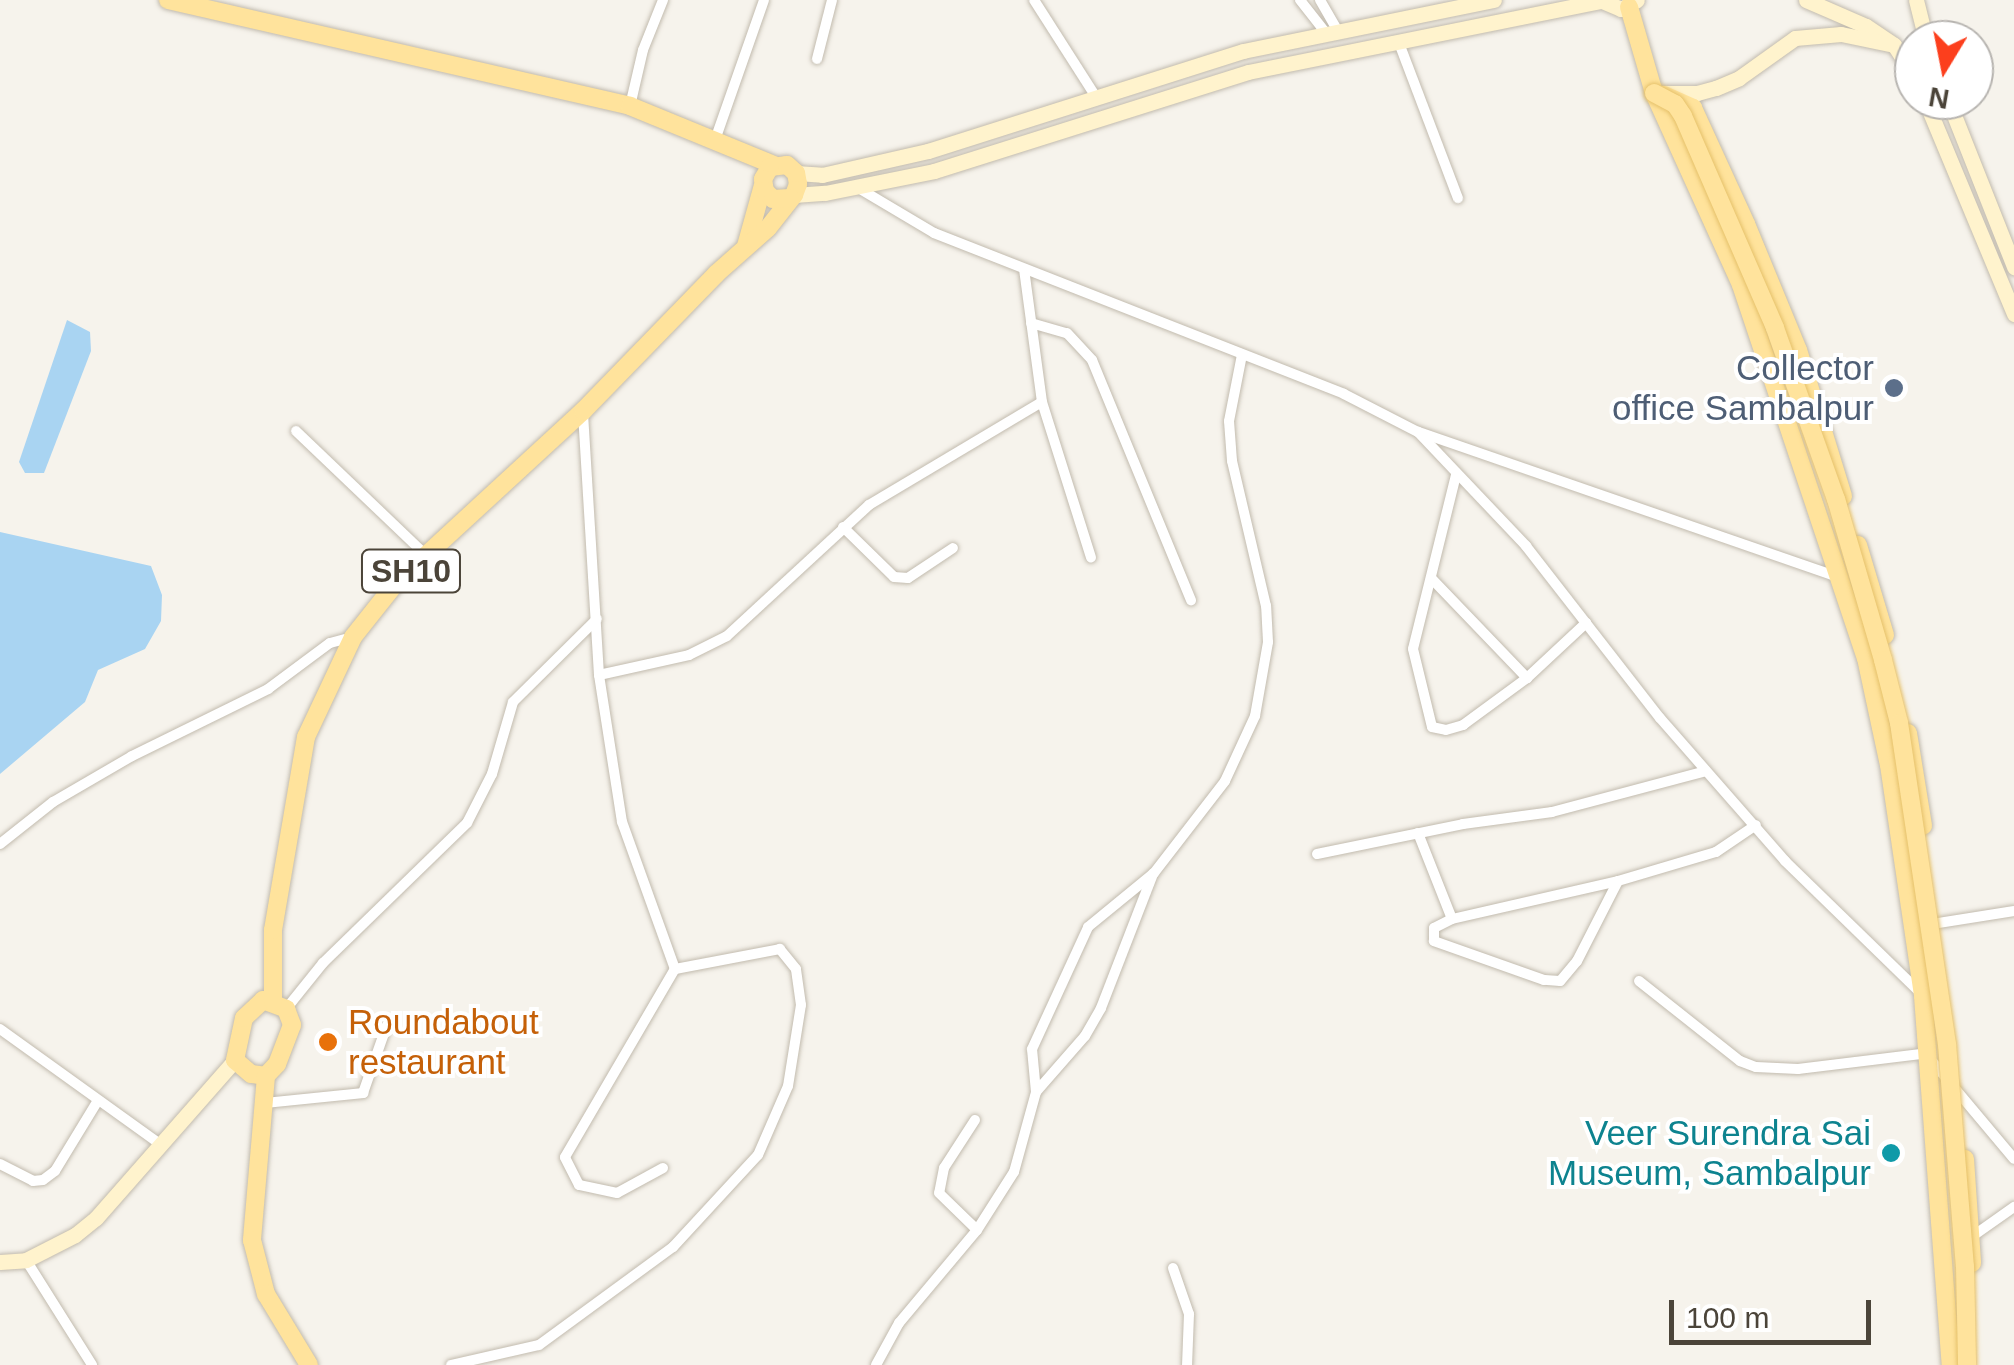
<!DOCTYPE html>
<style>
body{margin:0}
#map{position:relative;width:2014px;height:1365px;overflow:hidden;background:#f6f3ec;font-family:Helvetica,sans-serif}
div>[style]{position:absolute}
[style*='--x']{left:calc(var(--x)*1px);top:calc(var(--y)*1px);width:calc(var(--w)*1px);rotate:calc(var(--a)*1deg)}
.water>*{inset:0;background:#a9d4f2}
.roads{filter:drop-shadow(0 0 2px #c2bbae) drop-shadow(0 0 2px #c2bbae)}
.street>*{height:10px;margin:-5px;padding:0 5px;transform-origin:5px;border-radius:5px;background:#fff}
.secondary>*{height:15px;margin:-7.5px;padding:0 7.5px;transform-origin:7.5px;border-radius:7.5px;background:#fff3cd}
.primary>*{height:18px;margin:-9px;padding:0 9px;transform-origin:9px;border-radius:9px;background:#ffe39c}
.bridges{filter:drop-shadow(0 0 2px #e6c16a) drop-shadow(0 0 2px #e6c16a)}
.primary-bridge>*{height:18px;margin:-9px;padding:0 9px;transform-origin:9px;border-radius:9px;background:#ffe39c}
.dots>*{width:28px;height:28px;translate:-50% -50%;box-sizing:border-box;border:5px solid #fff;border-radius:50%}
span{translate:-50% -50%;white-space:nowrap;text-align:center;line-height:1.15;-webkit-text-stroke:8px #fff;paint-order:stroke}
.shield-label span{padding:2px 8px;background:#fff;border:2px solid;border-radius:8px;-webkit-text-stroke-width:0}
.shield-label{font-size:32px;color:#4b4439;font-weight:700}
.service-label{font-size:35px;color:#4e5e75}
.right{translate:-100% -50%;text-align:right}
.food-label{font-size:35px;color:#c56008}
.left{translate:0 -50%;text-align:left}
.culture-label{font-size:35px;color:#0d838f}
.north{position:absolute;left:1894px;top:20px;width:100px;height:100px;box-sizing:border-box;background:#fff;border:2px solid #b7b4b0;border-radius:50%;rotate:190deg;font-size:28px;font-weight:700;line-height:40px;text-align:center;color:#4b4439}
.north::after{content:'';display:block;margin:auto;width:35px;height:45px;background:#fc3f1d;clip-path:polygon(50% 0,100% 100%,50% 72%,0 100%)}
.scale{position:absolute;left:1669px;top:1300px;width:202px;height:45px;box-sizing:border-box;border:5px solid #4b4439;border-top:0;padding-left:12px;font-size:30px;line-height:35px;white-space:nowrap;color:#4b4439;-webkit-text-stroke:8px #fff;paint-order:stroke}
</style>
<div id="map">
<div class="water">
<i style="clip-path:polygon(67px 320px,90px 332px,91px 351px,44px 473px,25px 473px,19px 462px)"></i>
<i style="clip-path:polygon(0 532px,151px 566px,162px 595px,161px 621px,145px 649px,98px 670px,85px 702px,0 774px)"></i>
</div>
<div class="roads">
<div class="street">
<i style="--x:1034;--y:0;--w:115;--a:57.4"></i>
<i style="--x:1300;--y:0;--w:42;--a:51.8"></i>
<i style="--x:1320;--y:0;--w:36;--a:60"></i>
<i style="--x:1399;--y:43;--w:166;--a:69.2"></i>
<i style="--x:817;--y:59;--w:61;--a:-75.7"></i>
<i style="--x:630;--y:106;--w:57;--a:-76.9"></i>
<i style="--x:643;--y:50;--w:54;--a:-68.2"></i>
<i style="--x:715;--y:140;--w:148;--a:-70.7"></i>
<i style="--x:855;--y:186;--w:92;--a:30.7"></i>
<i style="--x:934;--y:233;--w:440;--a:21.4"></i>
<i style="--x:1344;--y:394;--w:83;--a:27.2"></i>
<i style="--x:1418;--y:432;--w:157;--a:46.5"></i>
<i style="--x:1526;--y:546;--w:218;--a:52.1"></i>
<i style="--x:1660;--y:718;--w:190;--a:48.8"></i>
<i style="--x:1785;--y:861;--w:192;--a:44.2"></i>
<i style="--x:1024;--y:269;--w:134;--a:82.3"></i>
<i style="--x:1042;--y:402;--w:163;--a:72.5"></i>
<i style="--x:1031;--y:323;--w:37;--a:16"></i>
<i style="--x:1067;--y:333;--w:37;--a:47"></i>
<i style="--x:1092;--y:360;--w:260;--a:67.6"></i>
<i style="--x:296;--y:431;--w:181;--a:43.7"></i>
<i style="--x:1419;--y:432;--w:443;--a:19.1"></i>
<i style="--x:1456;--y:475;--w:179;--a:103.9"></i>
<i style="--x:1413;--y:649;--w:80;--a:76.3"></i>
<i style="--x:1432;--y:727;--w:14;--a:12"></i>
<i style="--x:1446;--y:730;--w:18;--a:-16"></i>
<i style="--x:1463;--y:725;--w:79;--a:-36.3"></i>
<i style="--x:1527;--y:678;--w:81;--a:-43"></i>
<i style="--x:843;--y:527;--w:71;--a:44.4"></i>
<i style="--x:894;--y:577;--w:14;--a:4"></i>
<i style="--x:908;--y:578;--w:54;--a:-33.7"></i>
<i style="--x:1431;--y:578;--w:139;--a:46.2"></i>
<i style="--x:599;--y:675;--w:92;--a:-12.5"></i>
<i style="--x:689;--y:655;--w:42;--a:-26.6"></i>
<i style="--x:727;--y:636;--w:193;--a:-42.7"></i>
<i style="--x:869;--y:505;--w:201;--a:-30.8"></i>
<i style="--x:1418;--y:833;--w:92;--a:68.4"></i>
<i style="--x:0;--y:844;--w:68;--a:-38.4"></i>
<i style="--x:53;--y:802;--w:91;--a:-30.2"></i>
<i style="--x:132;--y:756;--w:152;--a:-26.2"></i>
<i style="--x:268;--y:689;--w:77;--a:-36.6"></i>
<i style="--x:330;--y:643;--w:23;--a:-15"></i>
<i style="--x:1317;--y:854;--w:149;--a:-11.6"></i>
<i style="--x:1463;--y:824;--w:90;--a:-7.7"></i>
<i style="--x:1552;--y:812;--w:159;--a:-14.9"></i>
<i style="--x:1618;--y:881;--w:90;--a:117.1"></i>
<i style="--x:1577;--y:961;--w:26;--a:130"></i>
<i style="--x:1560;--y:981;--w:16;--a:-176"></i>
<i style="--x:1544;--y:980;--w:117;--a:-160.5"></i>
<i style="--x:1434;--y:941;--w:13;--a:-90"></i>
<i style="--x:1434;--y:928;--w:20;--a:-27"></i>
<i style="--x:1452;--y:919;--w:170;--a:-12.9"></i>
<i style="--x:1618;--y:881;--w:102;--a:-16.5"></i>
<i style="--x:1716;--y:852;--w:48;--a:-34"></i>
<i style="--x:1926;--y:925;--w:89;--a:-9"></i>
<i style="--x:1639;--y:981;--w:129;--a:38.4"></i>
<i style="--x:1740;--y:1061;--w:17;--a:21"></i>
<i style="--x:1756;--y:1067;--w:42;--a:2.7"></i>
<i style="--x:1798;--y:1069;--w:132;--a:-7"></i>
<i style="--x:286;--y:1009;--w:59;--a:-51.2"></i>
<i style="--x:323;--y:963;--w:201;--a:-44.2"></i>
<i style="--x:467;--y:823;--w:55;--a:-63"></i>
<i style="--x:492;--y:774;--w:75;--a:-73.7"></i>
<i style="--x:513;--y:702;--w:118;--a:-44.7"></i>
<i style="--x:0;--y:1029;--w:197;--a:35.7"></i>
<i style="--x:1931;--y:1060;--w:129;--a:50"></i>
<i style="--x:1036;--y:1092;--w:74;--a:-48.8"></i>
<i style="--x:1085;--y:1036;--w:32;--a:-60"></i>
<i style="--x:1101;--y:1008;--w:144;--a:-68.8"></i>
<i style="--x:265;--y:1103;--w:99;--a:-5.8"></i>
<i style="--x:363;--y:1093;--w:72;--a:-70.6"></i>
<i style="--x:975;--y:1120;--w:57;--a:122.9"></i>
<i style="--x:944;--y:1168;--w:25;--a:101"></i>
<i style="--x:939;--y:1193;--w:53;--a:44.2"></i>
<i style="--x:0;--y:1164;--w:37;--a:27"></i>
<i style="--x:33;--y:1181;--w:10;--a:-6"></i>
<i style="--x:43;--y:1180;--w:15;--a:-37"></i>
<i style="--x:55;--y:1171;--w:81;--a:-58.7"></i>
<i style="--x:663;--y:1168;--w:52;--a:151.5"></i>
<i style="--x:617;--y:1193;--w:39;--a:-168"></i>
<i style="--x:579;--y:1185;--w:31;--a:-117"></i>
<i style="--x:565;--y:1157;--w:218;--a:-59.7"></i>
<i style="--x:1970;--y:1238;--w:54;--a:-35.2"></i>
<i style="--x:26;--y:1260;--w:124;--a:57.8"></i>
<i style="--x:1173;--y:1268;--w:49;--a:70.8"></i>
<i style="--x:1189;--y:1314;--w:51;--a:92.2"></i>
<i style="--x:451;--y:1365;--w:90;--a:-12.8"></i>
<i style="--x:539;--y:1345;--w:166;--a:-36.2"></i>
<i style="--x:673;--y:1247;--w:125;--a:-47.3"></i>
<i style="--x:758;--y:1155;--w:75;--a:-66.5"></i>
<i style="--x:788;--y:1086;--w:82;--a:-80.9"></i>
<i style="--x:801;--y:1005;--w:36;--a:-98"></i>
<i style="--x:796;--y:969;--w:26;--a:-129"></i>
<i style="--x:780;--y:949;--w:107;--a:169.2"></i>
<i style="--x:675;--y:969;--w:156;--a:-109.8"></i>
<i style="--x:622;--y:822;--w:149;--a:-98.9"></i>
<i style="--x:599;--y:675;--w:264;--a:-93.5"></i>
<i style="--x:876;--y:1365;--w:48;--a:-61.3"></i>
<i style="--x:899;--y:1323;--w:121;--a:-50"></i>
<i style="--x:977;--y:1230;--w:69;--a:-57.5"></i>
<i style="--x:1014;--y:1172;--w:83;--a:-74.6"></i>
<i style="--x:1036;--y:1092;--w:43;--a:-95.3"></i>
<i style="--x:1032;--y:1049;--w:134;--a:-65.3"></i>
<i style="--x:1088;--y:927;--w:85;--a:-39.3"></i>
<i style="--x:1154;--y:873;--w:116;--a:-52.3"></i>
<i style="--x:1225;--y:781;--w:72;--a:-65.2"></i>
<i style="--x:1255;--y:716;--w:75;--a:-80"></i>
<i style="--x:1268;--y:642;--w:36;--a:-93"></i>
<i style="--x:1266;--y:606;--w:149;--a:-103.2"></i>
<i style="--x:1232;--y:461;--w:40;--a:-94.3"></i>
<i style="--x:1229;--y:421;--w:67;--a:-78.9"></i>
</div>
<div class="secondary">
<i style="--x:1600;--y:0;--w:23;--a:23"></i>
<i style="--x:1621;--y:9;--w:18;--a:-29"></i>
<i style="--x:1806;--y:0;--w:65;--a:23.4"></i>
<i style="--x:1866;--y:26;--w:34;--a:34"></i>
<i style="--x:1894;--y:45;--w:37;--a:57"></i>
<i style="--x:1916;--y:0;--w:41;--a:76"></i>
<i style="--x:1661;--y:93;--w:36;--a:0"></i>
<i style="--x:1697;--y:93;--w:20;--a:-15"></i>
<i style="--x:1716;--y:88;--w:25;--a:-23"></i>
<i style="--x:1739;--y:78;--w:69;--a:-35.5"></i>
<i style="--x:1795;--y:38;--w:46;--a:-5"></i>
<i style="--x:1841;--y:34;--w:54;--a:11.7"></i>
<i style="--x:1925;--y:100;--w:232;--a:67.4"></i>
<i style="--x:1948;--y:100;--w:180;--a:68.4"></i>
<i style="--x:796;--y:173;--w:26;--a:4"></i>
<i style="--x:822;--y:175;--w:109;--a:-12.8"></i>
<i style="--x:928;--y:151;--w:330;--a:-17.6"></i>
<i style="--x:1243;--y:51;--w:256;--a:-11.5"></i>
<i style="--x:794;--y:195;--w:31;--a:-4"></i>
<i style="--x:825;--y:193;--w:111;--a:-11.4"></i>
<i style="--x:934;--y:171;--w:329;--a:-17.5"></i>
<i style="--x:1248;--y:72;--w:360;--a:-11.4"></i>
<i style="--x:0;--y:1262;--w:26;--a:-4"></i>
<i style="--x:26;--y:1260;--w:55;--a:-27"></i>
<i style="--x:75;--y:1235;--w:27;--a:-39"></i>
<i style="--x:96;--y:1218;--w:210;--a:-48.7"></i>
</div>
<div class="primary">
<i style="--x:168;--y:0;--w:474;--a:12.9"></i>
<i style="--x:630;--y:106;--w:156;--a:22.3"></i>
<i style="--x:1629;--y:7;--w:90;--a:73.8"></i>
<i style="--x:1654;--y:93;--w:211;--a:65.6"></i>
<i style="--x:1741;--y:285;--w:393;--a:71.5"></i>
<i style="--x:1866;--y:658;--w:109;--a:77.9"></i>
<i style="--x:1889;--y:765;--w:233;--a:81.6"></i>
<i style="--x:1923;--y:996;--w:370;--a:85.7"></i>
<i style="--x:1664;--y:95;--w:32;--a:24"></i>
<i style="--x:1693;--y:108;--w:128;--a:65.4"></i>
<i style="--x:1746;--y:224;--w:136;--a:67.6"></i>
<i style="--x:1798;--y:350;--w:153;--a:72.9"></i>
<i style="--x:746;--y:246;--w:63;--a:-74.4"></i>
<i style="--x:1858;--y:545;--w:94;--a:73.3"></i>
<i style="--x:1908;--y:733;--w:94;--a:80.8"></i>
<i style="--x:263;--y:1000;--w:25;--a:21"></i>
<i style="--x:286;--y:1009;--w:17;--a:69"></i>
<i style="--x:292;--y:1025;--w:42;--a:111"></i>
<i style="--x:277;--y:1064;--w:16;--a:133"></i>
<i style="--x:266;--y:1076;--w:15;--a:-172"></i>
<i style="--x:251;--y:1074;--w:21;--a:-139"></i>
<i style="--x:235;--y:1060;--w:43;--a:-77.9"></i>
<i style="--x:244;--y:1018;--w:26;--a:-43"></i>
<i style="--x:273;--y:1002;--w:72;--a:-90"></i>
<i style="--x:273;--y:930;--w:196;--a:-80.3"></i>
<i style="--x:306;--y:737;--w:110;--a:-64.8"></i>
<i style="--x:353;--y:637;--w:69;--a:-51.5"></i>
<i style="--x:396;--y:583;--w:254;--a:-42.6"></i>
<i style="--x:583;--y:411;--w:191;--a:-45.8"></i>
<i style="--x:716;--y:274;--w:69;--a:-41.5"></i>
<i style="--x:768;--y:228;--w:42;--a:-51.8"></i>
<i style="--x:794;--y:195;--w:12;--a:-70"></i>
<i style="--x:798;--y:184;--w:11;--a:-100"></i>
<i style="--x:796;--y:173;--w:12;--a:-138"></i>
<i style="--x:787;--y:165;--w:17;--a:173"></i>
<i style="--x:770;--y:167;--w:14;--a:120"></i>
<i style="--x:763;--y:179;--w:12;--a:81"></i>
<i style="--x:765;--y:191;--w:11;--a:45"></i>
<i style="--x:773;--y:199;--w:17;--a:-3"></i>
<i style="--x:266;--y:1076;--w:165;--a:94.9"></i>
<i style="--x:252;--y:1240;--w:56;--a:75.5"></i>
<i style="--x:266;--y:1294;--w:83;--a:58.8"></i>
<i style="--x:1965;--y:1159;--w:104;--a:86.1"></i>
</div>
</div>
<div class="bridges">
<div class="primary-bridge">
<i style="--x:1654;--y:93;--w:24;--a:28"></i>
<i style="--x:1675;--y:104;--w:14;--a:56"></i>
<i style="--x:1683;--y:116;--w:231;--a:66.5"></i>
<i style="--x:1775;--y:328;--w:182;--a:70.4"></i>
<i style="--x:1836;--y:499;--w:168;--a:73.7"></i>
<i style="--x:1883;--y:660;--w:65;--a:75.7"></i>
<i style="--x:1899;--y:723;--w:325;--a:81.5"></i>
<i style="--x:1947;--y:1044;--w:223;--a:85.4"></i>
<i style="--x:1965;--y:1266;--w:99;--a:88.8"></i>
</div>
</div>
<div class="dots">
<i style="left:1894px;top:388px;background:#5c6f8a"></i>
<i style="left:328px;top:1042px;background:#e8710a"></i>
<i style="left:1891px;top:1153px;background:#0f9aa8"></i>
</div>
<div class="shield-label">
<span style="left:411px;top:571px">SH10</span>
</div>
<div class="service-label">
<span class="right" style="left:1874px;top:388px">Collector<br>office Sambalpur</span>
</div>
<div class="food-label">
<span class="left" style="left:348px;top:1042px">Roundabout<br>restaurant</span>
</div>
<div class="culture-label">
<span class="right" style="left:1871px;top:1153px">Veer Surendra Sai<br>Museum, Sambalpur</span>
</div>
<div class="north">N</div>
<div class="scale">100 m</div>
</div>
